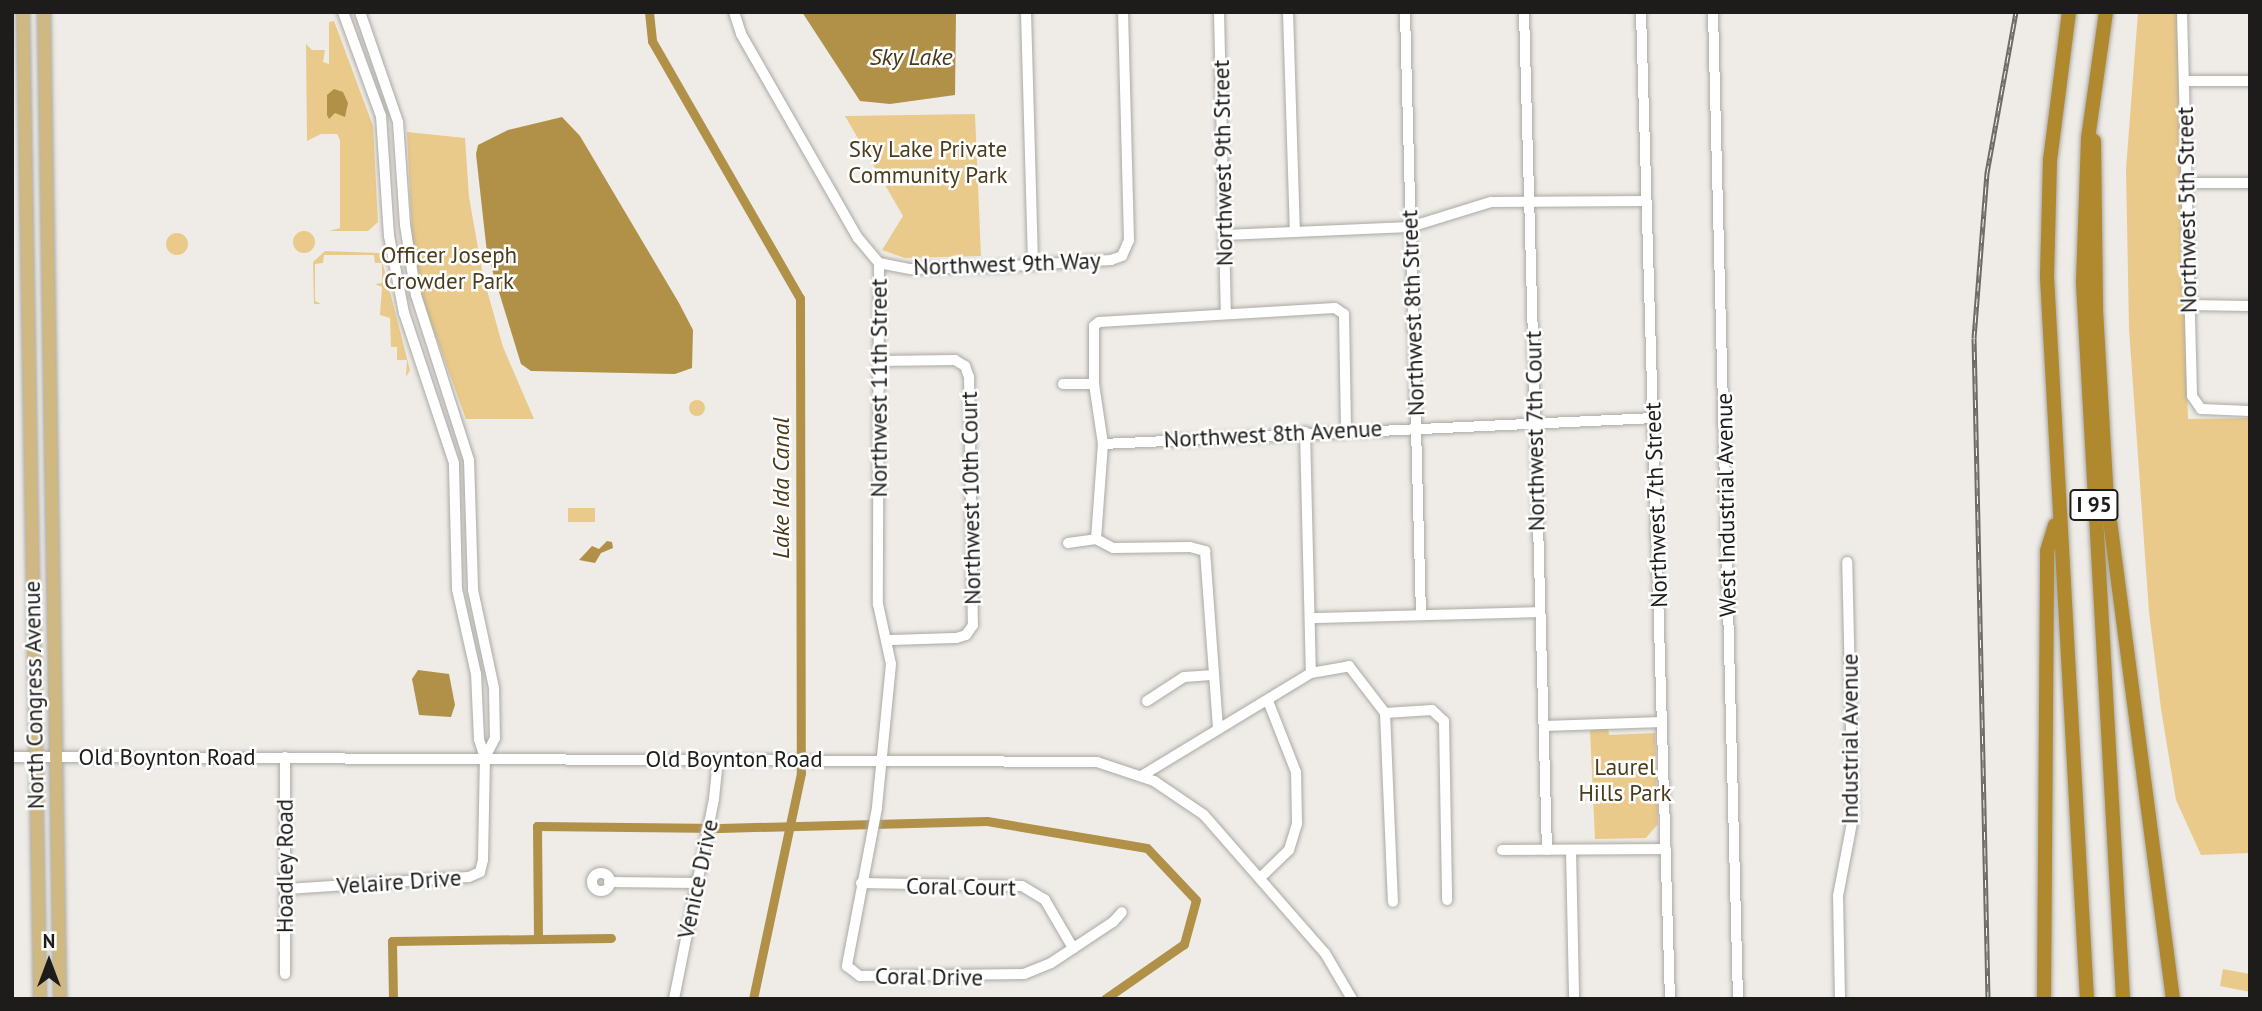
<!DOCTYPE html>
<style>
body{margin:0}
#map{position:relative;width:2262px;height:1011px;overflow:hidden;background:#efece7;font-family:"PT Sans",sans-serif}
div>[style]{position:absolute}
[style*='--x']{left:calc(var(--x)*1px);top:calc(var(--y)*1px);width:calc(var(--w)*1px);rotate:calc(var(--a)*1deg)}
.green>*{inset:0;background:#e9ca8a}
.round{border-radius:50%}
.water>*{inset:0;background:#b19048}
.canal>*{height:9px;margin:-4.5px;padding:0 4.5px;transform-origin:4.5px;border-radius:4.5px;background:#b19048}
.roads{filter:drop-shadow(0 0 2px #aba9a4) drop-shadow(0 0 2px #aba9a4)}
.minor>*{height:10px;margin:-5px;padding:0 5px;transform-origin:5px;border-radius:5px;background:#fff}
.minor>.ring{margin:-5px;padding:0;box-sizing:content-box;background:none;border:10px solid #fff;border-radius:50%}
.major>*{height:12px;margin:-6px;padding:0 6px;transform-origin:6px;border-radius:6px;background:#d0b882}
.highway>*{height:14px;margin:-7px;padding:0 7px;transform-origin:7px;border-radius:7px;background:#b0892f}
.rail>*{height:5px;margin-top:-2.5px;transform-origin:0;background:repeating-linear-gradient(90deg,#fff 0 8px,#6d6b68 0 16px);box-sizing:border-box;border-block:2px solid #6d6b68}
span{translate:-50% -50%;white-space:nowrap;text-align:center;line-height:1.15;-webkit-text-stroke:5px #fff;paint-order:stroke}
.shield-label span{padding:2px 5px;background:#fff;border:2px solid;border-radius:5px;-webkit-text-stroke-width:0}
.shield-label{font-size:21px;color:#1d1c1a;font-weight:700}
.park-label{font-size:23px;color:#4a3c1c}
.street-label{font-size:23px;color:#1d1c1a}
.water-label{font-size:24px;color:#483919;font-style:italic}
.frame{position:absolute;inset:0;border:14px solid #1d1c1a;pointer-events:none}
.north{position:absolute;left:14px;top:927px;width:70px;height:70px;-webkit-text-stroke:5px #fff;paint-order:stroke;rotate:0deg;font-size:19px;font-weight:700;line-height:28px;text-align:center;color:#1d1c1a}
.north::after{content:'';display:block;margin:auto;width:24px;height:32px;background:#1d1c1a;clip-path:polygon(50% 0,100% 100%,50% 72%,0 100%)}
</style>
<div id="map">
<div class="green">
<i style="clip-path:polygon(2138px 12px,2177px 12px,2188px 419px,2250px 418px,2250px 853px,2201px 855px,2176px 800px,2161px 709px,2149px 612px,2129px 329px,2126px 169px)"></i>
<i style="clip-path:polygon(334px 21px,373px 126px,378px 222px,368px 231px,329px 231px,340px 228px,340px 140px,337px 134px,321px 134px,307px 141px,306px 44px,312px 50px,325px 50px,323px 62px,329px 64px,329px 22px)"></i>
<i style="clip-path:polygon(975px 114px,981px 256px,905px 258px,882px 250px,903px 216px,845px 116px)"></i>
<i style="clip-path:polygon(407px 132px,465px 138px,469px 197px,483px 276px,503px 347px,534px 419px,466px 419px,423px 301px,412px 237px)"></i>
<i class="round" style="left:293px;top:231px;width:22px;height:22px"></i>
<i class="round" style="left:166px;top:233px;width:22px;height:22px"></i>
<i style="clip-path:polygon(325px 251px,380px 253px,410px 370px,406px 377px,407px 360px,397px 360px,397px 347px,391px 347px,390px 318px,380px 315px,382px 287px,375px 284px,382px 283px,382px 263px,375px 263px,374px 255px,324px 255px,323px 263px,315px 264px,315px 301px,321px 304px,314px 304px,313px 262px)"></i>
<i class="round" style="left:689px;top:400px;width:16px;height:16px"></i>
<i style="clip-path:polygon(568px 508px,595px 508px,595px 522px,568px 522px)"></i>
<i style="clip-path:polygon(1608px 728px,1609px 735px,1655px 733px,1658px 824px,1646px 838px,1595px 839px,1590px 730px)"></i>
<i style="clip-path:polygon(2223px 969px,2250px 974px,2250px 992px,2220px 986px)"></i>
</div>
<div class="water">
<i style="clip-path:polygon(802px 12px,956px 12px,955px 95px,890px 104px,860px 101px)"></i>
<i style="clip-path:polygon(334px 89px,343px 92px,348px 103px,345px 117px,335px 113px,329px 119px,327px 115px,327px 95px)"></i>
<i style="clip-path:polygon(562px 117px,580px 136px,679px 303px,693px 330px,692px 368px,675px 374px,531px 371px,521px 364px,487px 253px,476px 154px,478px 145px,508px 130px)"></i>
<i style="clip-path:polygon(607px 541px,612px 542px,613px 548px,601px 553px,595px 563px,579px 560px,592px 546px,599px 549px)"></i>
<i style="clip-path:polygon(418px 670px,449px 674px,455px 705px,451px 717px,419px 715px,412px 679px)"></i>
</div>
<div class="canal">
<i style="--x:649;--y:12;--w:29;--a:84"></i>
<i style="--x:652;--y:41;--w:297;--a:60.1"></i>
<i style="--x:800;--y:298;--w:475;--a:89.9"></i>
<i style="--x:801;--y:773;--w:231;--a:102"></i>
<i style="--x:538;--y:939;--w:113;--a:-90.5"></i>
<i style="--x:537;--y:826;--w:183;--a:0.6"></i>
<i style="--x:720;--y:828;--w:267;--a:-1.5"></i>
<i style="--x:987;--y:821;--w:162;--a:9.6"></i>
<i style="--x:1147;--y:848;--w:71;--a:46.7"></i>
<i style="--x:1196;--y:900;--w:46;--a:105.3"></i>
<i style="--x:1184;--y:944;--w:96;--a:145.2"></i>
<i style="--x:393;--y:999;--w:58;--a:-91"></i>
<i style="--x:392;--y:941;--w:219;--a:-0.8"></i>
</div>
<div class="roads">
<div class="minor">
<i style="--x:360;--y:12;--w:116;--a:70.9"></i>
<i style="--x:398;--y:122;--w:103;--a:86.1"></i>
<i style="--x:405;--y:225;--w:71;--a:81.1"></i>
<i style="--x:416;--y:295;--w:173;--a:72.2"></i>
<i style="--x:469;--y:460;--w:130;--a:88.2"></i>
<i style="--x:473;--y:590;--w:100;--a:77.9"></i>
<i style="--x:494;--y:688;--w:50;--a:88.9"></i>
<i style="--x:495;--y:738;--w:22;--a:117"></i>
<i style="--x:734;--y:12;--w:23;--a:72"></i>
<i style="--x:741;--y:34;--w:235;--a:60.2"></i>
<i style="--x:858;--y:238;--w:33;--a:50"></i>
<i style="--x:879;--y:263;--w:341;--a:90.2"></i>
<i style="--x:878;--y:604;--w:61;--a:77.8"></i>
<i style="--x:891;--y:664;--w:145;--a:95.6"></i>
<i style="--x:877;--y:808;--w:161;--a:100.8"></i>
<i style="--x:847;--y:966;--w:16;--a:38"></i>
<i style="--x:860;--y:976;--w:164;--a:-0.7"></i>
<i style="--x:1024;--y:974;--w:29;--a:-22"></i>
<i style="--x:1051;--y:963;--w:74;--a:-33.5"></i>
<i style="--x:1113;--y:922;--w:13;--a:-48"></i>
<i style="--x:1026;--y:12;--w:253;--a:88.4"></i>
<i style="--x:1219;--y:12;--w:302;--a:88.7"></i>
<i style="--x:1288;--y:12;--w:218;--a:88.2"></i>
<i style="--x:1405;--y:12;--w:601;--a:88.48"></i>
<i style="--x:1524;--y:12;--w:838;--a:88.43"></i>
<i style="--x:1641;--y:12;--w:987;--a:88.32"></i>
<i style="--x:1713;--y:12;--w:987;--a:88.55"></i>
<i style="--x:2182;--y:12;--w:384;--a:88.5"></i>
<i style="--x:2192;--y:396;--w:16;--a:55"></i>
<i style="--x:2201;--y:409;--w:49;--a:2.3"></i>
<i style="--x:2184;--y:81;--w:66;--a:0"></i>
<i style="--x:2186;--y:183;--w:64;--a:0"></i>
<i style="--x:1225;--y:235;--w:185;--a:-2.5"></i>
<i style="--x:1410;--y:227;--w:85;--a:-17.2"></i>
<i style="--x:1491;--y:202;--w:155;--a:-0.4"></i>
<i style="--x:879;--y:263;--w:33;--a:11"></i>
<i style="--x:911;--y:269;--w:83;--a:-1.4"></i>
<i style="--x:994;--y:267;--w:117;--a:-3.4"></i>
<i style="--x:1111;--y:260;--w:12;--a:-20"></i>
<i style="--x:1122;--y:256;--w:17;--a:-66"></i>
<i style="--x:1129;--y:240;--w:228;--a:-91.5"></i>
<i style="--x:2189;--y:305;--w:61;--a:0.9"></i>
<i style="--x:880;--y:361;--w:75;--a:-0.8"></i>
<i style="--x:955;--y:360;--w:12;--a:31"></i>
<i style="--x:965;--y:366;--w:12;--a:70"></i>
<i style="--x:969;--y:377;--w:248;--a:89.1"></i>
<i style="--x:973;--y:625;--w:12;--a:125"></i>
<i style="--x:966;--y:635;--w:10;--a:163"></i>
<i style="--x:956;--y:638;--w:67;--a:178.3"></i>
<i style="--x:1063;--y:384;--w:31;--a:0"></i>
<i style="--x:1305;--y:432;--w:241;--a:88.6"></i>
<i style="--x:1103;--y:444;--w:552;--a:-2.7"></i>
<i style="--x:1096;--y:539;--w:95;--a:-85.8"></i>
<i style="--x:1103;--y:444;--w:61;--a:-98.5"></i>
<i style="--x:1094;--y:384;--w:58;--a:-90"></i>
<i style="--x:1094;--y:326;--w:6;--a:-39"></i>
<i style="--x:1099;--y:322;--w:236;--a:-3.4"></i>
<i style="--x:1335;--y:308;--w:11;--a:34"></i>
<i style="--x:1344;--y:314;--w:116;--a:89"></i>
<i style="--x:1096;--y:539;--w:19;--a:28"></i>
<i style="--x:1113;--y:548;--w:77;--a:-0.7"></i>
<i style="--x:1190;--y:547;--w:16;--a:15"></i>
<i style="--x:1205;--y:551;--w:176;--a:85.8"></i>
<i style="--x:1068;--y:543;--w:28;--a:-8"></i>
<i style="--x:1313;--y:618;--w:226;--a:-1.5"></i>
<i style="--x:1147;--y:701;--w:44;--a:-33"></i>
<i style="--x:1184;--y:677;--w:27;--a:-4"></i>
<i style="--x:1385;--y:713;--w:47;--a:-3.7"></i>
<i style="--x:1432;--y:710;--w:16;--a:43"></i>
<i style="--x:1444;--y:721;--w:179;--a:89"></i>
<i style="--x:1544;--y:726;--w:118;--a:-1.9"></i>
<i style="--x:12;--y:757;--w:1085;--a:0.26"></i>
<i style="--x:1097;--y:762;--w:60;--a:18.4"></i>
<i style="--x:1154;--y:781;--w:60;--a:34.2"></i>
<i style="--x:1204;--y:815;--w:184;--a:48.8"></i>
<i style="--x:1325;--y:953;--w:53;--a:59.6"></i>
<i style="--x:285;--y:757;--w:217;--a:90"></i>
<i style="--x:1143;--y:775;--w:197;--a:-31.3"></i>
<i style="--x:1311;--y:673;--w:39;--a:-10"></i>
<i style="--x:1349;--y:666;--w:59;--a:52.5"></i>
<i style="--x:1385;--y:713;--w:189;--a:87.6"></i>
<i style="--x:1502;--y:850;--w:164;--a:-0.3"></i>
<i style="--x:1571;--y:850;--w:149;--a:88.8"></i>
<i class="ring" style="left:592px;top:873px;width:8px;height:8px"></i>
<i style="--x:1260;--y:878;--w:40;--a:-44"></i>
<i style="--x:1289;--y:850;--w:28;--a:-73"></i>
<i style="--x:1297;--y:823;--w:51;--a:-91.1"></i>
<i style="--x:1296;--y:772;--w:76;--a:-111.5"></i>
<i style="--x:609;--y:882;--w:88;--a:0.7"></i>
<i style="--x:861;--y:883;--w:161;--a:1.1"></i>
<i style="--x:1022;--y:886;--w:27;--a:31"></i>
<i style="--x:1045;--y:900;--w:56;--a:59.7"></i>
<i style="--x:287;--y:889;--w:182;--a:-3.8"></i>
<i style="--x:469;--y:877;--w:12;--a:-24"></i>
<i style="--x:480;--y:872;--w:12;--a:-76"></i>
<i style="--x:483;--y:860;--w:102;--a:-88.9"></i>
<i style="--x:485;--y:758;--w:20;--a:-108"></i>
<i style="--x:479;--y:739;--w:65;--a:-92.6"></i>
<i style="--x:476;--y:674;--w:87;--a:-102.6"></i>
<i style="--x:457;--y:589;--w:126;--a:-91.4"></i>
<i style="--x:454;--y:463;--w:158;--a:-108.4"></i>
<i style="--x:404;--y:313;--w:78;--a:-101"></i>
<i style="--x:389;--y:236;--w:120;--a:-93.8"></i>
<i style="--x:381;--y:116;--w:111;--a:-110.1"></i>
<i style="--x:674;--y:999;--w:204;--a:-78.7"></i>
<i style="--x:714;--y:799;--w:40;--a:-84.3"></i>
<i style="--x:1840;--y:999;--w:103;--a:-91.1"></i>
<i style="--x:1838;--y:896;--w:80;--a:-79.2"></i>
<i style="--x:1853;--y:817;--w:255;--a:-91.3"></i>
</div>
<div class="major">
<i style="--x:23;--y:12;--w:987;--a:89.01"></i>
<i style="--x:44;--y:12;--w:987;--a:89.07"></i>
</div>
<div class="highway">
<i style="--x:2069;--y:12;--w:150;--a:97.3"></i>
<i style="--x:2050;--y:161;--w:116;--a:91.5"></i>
<i style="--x:2047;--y:277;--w:723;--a:86.83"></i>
<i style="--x:2106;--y:12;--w:128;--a:98.1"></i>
<i style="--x:2088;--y:139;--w:144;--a:92"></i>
<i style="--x:2083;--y:283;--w:717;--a:86.8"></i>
<i style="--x:2094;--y:141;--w:169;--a:89.3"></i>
<i style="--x:2096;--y:310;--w:188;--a:86.7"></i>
<i style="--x:2107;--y:498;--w:505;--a:82.5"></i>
<i style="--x:2044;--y:999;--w:448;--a:-89.6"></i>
<i style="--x:2047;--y:551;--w:27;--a:-73"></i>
</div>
</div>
<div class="rail">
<i style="--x:1988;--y:999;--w:661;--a:-91.21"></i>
<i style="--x:1974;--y:338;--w:166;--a:-85.5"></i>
<i style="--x:1987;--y:173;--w:164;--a:-79.8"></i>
</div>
<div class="shield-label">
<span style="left:2094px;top:505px">I 95</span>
</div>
<div class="park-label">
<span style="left:928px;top:162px">Sky Lake Private<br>Community Park</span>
<span style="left:449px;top:268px">Officer Joseph<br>Crowder Park</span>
<span style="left:1625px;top:780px">Laurel<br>Hills Park</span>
</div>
<div class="street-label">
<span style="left:1223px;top:163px;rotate:-91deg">Northwest 9th Street</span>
<span style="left:2187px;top:210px;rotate:-91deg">Northwest 5th Street</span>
<span style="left:1007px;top:264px;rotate:-2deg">Northwest 9th Way</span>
<span style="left:1413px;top:313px;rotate:-92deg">Northwest 8th Street</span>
<span style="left:879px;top:388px;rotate:-90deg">Northwest 11th Street</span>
<span style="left:1535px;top:431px;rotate:-91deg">Northwest 7th Court</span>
<span style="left:1273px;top:434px;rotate:-3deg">Northwest 8th Avenue</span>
<span style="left:971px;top:498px;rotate:-91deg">Northwest 10th Court</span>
<span style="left:1656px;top:505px;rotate:-92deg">Northwest 7th Street</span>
<span style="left:1726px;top:505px;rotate:-91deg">West Industrial Avenue</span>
<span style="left:34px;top:695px;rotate:-91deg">North Congress Avenue</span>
<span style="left:1850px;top:739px;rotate:-90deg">Industrial Avenue</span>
<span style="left:167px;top:757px">Old Boynton Road</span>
<span style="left:734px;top:759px">Old Boynton Road</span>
<span style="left:285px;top:866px;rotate:-90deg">Hoadley Road</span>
<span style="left:698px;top:879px;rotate:-78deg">Venice Drive</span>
<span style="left:399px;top:882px;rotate:-4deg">Velaire Drive</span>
<span style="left:961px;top:887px;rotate:1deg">Coral Court</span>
<span style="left:929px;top:977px;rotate:1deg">Coral Drive</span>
</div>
<div class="water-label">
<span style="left:911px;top:57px">Sky Lake</span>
<span style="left:781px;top:488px;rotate:-90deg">Lake Ida Canal</span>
</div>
<div class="frame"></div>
<div class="north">N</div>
</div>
